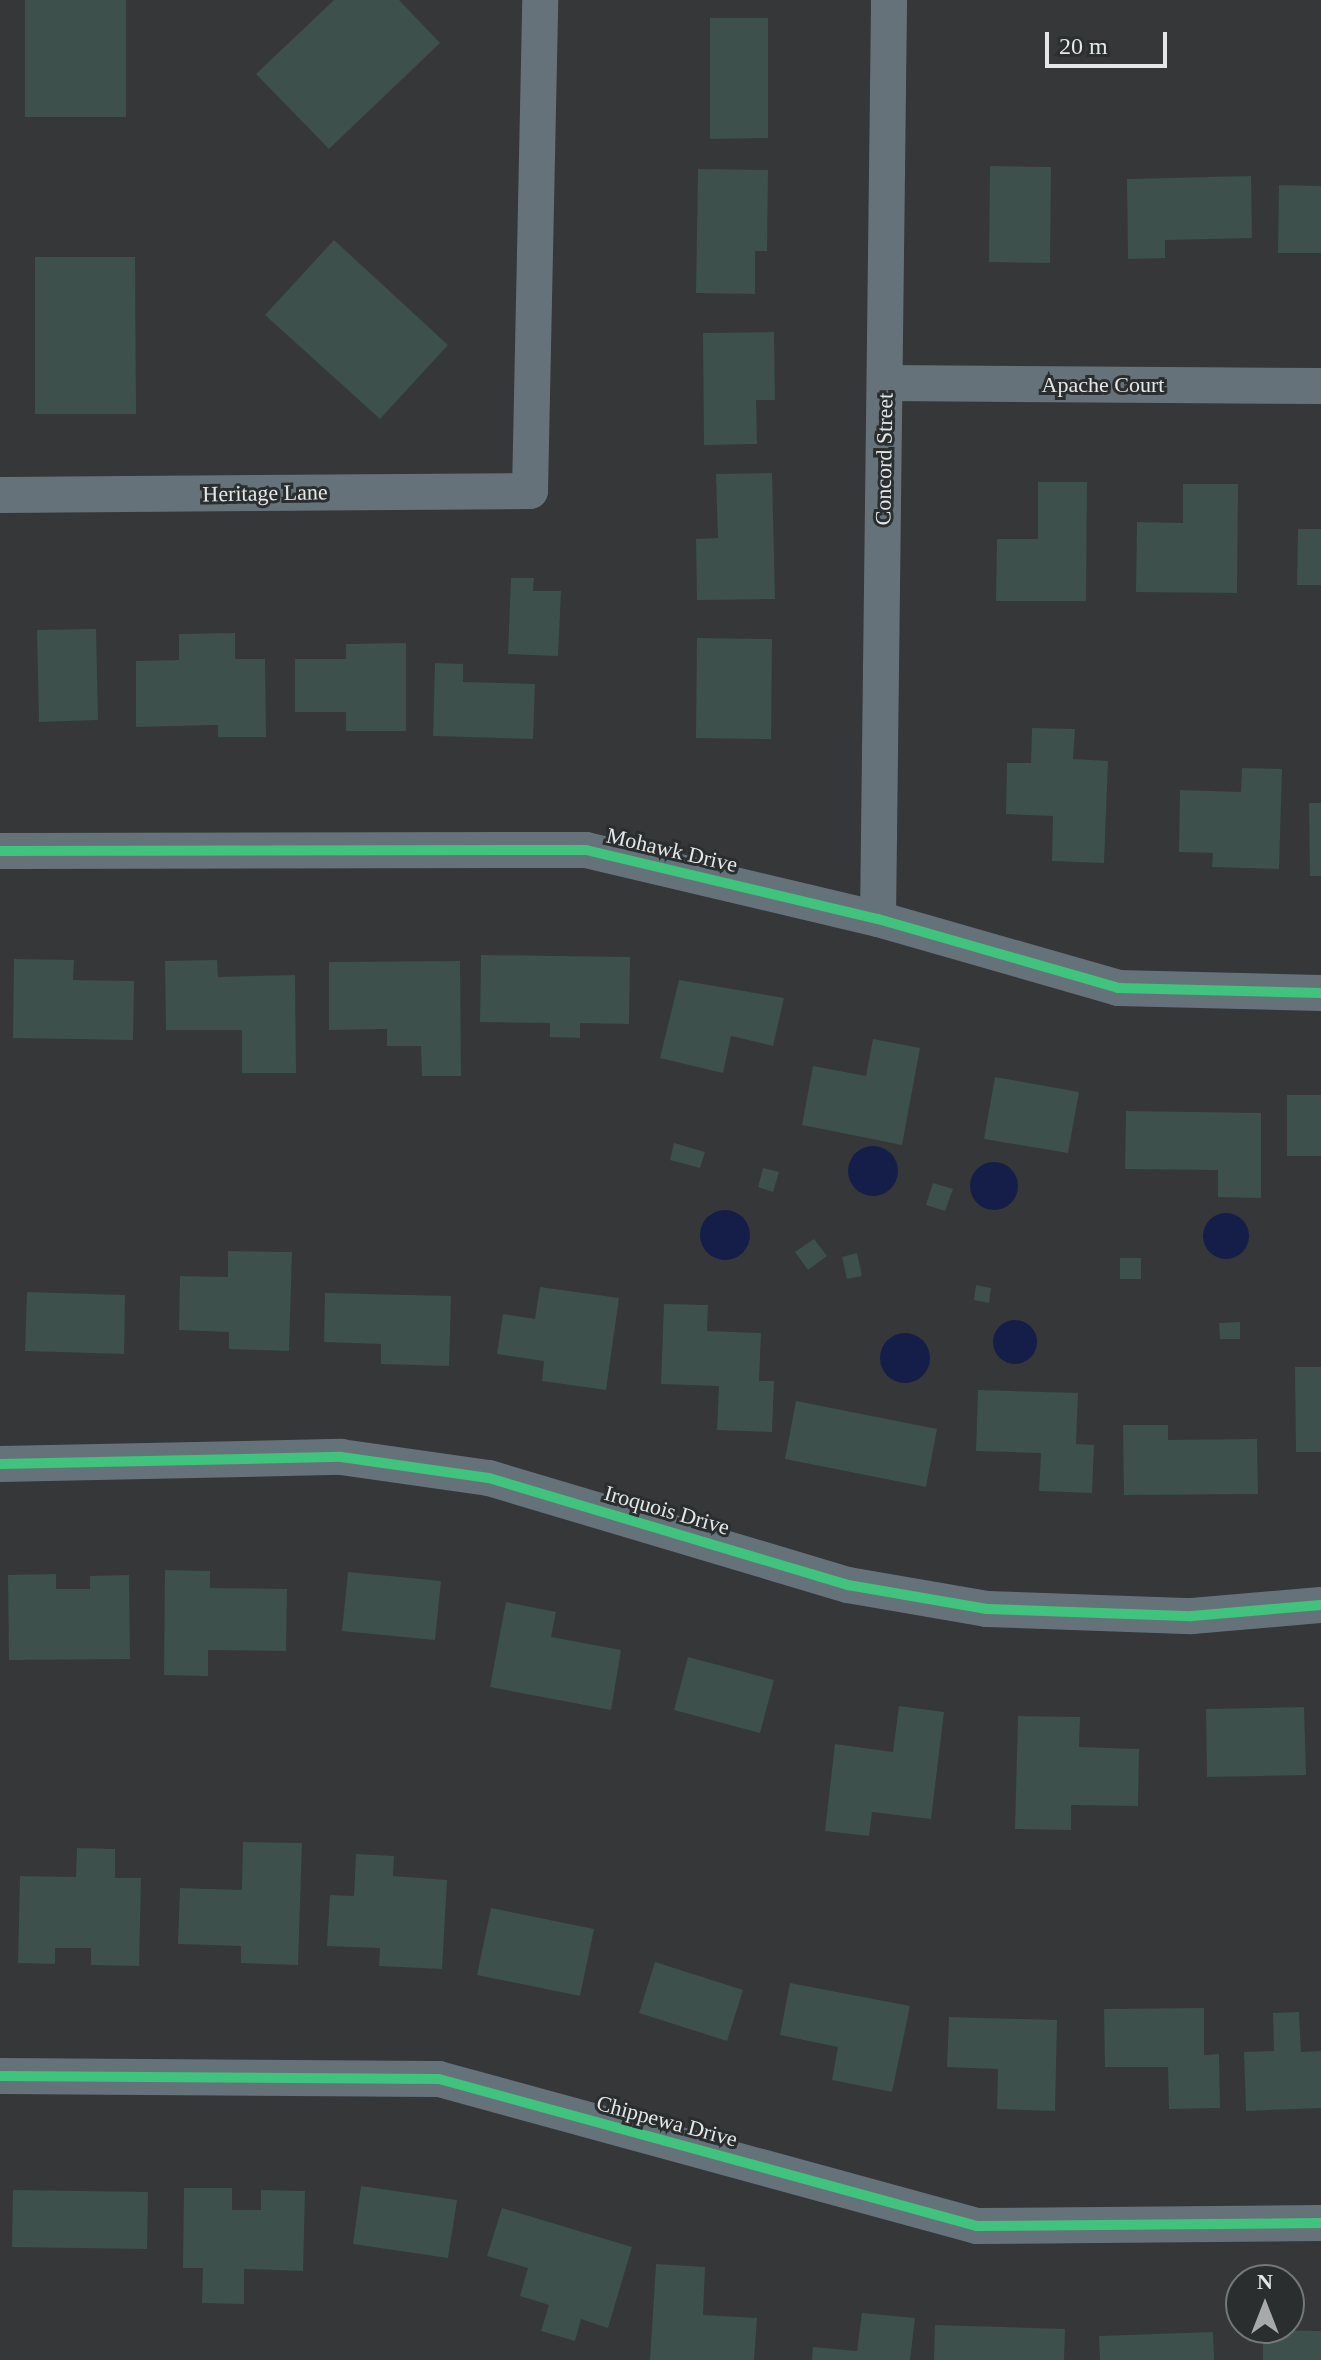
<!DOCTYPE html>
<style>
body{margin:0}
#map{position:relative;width:1321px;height:2360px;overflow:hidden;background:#353738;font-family:Georgia,serif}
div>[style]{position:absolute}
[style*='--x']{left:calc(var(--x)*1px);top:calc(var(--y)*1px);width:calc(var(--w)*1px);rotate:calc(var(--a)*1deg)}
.water>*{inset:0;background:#151e49}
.round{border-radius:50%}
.building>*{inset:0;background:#3d504c}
.minor>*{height:36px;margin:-18px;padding:0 18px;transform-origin:18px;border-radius:18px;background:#66727a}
.cycleway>*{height:10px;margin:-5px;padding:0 5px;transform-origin:5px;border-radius:5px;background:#40c37c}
span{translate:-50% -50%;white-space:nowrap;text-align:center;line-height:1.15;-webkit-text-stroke:6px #2a2e2f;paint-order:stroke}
.street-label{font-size:22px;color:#e4e7e8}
.north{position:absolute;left:1225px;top:2264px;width:80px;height:80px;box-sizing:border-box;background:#2a2e2f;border:2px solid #747879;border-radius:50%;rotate:0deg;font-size:22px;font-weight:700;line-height:32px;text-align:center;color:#e4e7e8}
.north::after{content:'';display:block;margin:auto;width:28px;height:36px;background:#a7a9aa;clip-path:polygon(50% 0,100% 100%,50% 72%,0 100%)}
.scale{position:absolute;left:1045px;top:32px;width:122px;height:36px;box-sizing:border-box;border:4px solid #e4e7e8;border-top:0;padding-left:10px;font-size:24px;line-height:28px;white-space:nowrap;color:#e4e7e8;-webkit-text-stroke:6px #2a2e2f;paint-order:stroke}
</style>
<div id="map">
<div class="water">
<i class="round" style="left:848px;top:1146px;width:50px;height:50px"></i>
<i class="round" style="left:970px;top:1162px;width:48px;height:48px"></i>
<i class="round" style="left:700px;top:1210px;width:50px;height:50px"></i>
<i class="round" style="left:1203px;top:1213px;width:46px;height:46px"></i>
<i class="round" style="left:993px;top:1320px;width:44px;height:44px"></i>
<i class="round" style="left:880px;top:1333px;width:50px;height:50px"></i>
</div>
<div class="building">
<i style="clip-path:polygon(25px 0,126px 0,126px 117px,25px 117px)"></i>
<i style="clip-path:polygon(334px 0,399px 0,440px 43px,329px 149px,256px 74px)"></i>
<i style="clip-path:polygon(710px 18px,768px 18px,768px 138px,710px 139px)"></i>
<i style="clip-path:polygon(990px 166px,1051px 167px,1050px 263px,989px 262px)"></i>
<i style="clip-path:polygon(698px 169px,768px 170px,767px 251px,755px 251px,755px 294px,696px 293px)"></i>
<i style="clip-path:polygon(1251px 176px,1252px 238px,1165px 240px,1165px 258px,1128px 259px,1127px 179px)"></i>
<i style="clip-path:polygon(1279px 185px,1321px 186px,1321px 253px,1278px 253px)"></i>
<i style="clip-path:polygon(334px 240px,448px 345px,380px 419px,265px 315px)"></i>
<i style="clip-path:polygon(35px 257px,135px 257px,136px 414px,35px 414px)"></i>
<i style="clip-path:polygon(774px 332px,775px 400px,756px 400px,757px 444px,704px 445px,703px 333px)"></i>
<i style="clip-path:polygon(772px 473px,775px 599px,697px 600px,696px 539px,718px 538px,716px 474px)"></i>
<i style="clip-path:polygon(1038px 482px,1087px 482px,1086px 601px,996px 601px,997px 539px,1038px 539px)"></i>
<i style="clip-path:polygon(1183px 484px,1238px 484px,1237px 593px,1136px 592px,1137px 522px,1183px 523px)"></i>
<i style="clip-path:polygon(1298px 529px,1321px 529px,1321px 585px,1297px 585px)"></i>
<i style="clip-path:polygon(511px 578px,534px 578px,533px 591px,561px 591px,558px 656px,508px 654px)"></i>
<i style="clip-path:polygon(96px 629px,98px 720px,39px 722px,37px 630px)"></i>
<i style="clip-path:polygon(235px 633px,235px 659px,265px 659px,266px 737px,218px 737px,218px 725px,136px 727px,136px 661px,179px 660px,179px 634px)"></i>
<i style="clip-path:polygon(697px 638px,772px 639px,771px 739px,696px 738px)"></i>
<i style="clip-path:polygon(406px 643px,406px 731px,346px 731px,346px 712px,295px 712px,295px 659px,346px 659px,346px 644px)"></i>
<i style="clip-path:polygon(435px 663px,463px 664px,463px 682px,535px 684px,533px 739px,433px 736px)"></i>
<i style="clip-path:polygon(1032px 728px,1075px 729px,1073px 759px,1108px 761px,1104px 863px,1052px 861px,1053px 816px,1006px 814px,1007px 763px,1031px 763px)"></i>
<i style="clip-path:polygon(1242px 768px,1282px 769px,1279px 869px,1212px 867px,1213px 853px,1179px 852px,1180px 790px,1241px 792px)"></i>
<i style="clip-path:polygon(1309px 803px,1321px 803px,1321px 876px,1310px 876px)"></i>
<i style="clip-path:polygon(481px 955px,630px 957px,629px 1024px,580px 1023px,580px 1038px,550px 1037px,550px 1023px,480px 1022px)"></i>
<i style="clip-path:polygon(14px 959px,74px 960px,73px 980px,134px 981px,133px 1040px,13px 1038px)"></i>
<i style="clip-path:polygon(217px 960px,218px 977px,295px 975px,296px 1073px,242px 1073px,242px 1030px,166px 1030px,165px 961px)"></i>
<i style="clip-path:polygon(460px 961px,461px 1076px,422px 1076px,421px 1046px,387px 1046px,387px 1029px,329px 1030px,329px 962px)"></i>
<i style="clip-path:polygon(679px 980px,784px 998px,773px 1046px,731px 1036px,723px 1073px,660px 1058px)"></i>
<i style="clip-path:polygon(873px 1039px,920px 1048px,902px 1145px,802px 1125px,813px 1066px,866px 1076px)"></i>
<i style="clip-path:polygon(995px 1077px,1079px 1092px,1068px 1153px,984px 1139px)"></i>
<i style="clip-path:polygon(1287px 1095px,1321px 1095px,1321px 1156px,1287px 1156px)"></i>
<i style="clip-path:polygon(1126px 1111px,1261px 1113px,1261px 1198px,1218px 1197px,1218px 1170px,1125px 1169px)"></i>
<i style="clip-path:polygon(674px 1143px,705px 1152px,700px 1168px,670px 1160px)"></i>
<i style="clip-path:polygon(763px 1168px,779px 1172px,773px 1192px,758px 1187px)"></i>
<i style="clip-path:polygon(933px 1183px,953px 1189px,945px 1211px,926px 1205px)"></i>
<i style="clip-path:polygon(814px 1239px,827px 1256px,808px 1270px,795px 1252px)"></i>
<i style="clip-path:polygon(228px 1251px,292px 1252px,289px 1351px,229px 1349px,229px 1332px,179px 1330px,180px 1276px,228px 1277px)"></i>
<i style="clip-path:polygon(857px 1253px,862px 1276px,847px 1279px,842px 1257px)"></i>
<i style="clip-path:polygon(1120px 1258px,1141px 1258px,1141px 1279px,1120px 1279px)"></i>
<i style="clip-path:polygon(976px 1285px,991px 1288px,989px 1303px,974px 1300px)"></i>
<i style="clip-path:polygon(540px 1287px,619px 1298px,606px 1390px,542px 1381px,544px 1361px,497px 1354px,503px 1314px,535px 1319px)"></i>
<i style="clip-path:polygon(27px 1292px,125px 1295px,124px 1354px,25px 1351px)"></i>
<i style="clip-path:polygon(325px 1293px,451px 1296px,449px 1366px,381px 1364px,381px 1344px,324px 1342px)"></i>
<i style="clip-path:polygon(664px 1304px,708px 1305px,707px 1331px,761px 1333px,759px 1381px,774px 1381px,772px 1432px,717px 1430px,719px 1386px,661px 1384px)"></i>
<i style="clip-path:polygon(1240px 1322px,1240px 1339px,1220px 1339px,1219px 1323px)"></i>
<i style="clip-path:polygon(1295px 1367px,1321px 1367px,1321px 1452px,1296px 1452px)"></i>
<i style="clip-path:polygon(978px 1390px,1078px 1393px,1076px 1444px,1094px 1445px,1092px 1493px,1039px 1491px,1041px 1453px,976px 1451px)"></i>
<i style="clip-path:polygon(796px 1401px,937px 1429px,926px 1487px,785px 1459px)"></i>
<i style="clip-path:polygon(1123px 1425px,1168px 1425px,1168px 1440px,1257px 1439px,1258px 1494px,1124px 1495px)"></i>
<i style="clip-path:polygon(165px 1570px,210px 1571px,210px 1588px,287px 1589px,286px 1651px,208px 1650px,208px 1676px,164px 1675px)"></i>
<i style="clip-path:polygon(348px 1572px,441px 1581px,435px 1640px,342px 1631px)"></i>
<i style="clip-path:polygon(56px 1574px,56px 1589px,90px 1589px,90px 1576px,129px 1575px,130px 1659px,9px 1660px,8px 1575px)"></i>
<i style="clip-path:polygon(506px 1602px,556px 1612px,551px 1637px,621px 1650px,611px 1710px,490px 1687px)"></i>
<i style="clip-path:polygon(688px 1657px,774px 1680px,760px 1733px,674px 1710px)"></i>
<i style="clip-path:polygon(899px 1706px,944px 1712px,931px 1819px,872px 1812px,869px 1836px,825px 1831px,835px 1744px,893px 1752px)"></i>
<i style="clip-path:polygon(1304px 1707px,1306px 1775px,1207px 1777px,1206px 1709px)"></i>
<i style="clip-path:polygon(1018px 1716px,1080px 1717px,1079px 1747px,1139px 1749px,1138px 1806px,1071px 1805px,1071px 1830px,1015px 1829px)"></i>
<i style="clip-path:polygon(243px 1842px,302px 1843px,298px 1965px,241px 1963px,241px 1946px,178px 1944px,180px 1888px,242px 1890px)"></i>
<i style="clip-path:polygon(77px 1848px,115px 1849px,115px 1878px,141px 1878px,139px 1966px,91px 1965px,91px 1948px,55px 1948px,55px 1964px,18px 1963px,20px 1876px,76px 1877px)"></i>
<i style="clip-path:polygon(356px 1854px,394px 1856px,393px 1876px,447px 1880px,442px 1969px,379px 1966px,380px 1948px,327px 1946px,330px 1895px,354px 1896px)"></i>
<i style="clip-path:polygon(491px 1908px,594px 1929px,580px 1996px,477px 1975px)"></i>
<i style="clip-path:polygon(655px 1962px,743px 1990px,727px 2041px,639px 2013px)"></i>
<i style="clip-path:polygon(790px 1983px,910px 2006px,892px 2092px,832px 2080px,838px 2047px,780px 2035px)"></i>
<i style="clip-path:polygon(1204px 2008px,1204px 2055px,1219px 2054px,1220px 2108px,1169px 2109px,1168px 2067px,1105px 2067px,1104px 2009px)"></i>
<i style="clip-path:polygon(1299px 2012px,1301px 2052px,1321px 2051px,1321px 2108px,1246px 2111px,1244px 2052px,1274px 2051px,1273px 2013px)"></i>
<i style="clip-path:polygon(949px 2017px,1057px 2020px,1055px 2111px,997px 2109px,998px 2069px,947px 2067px)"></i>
<i style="clip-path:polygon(361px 2186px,457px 2200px,448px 2258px,353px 2244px)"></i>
<i style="clip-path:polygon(184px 2188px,232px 2188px,232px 2210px,261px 2210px,261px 2190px,305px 2191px,303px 2271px,244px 2269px,244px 2304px,202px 2303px,203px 2268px,183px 2268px)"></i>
<i style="clip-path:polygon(13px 2190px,148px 2192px,147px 2249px,12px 2247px)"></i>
<i style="clip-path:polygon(502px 2208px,632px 2247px,608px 2328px,581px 2319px,575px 2341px,541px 2331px,549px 2305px,520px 2296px,528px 2268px,487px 2256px)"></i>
<i style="clip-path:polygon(656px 2264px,705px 2267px,703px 2315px,757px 2318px,754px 2360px,650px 2360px)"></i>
<i style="clip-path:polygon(862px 2313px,915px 2318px,910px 2360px,812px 2360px,813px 2347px,857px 2351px)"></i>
<i style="clip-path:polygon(935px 2325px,1065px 2329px,1064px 2360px,934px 2360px)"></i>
<i style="clip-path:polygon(1263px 2330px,1321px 2331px,1321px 2360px,1263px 2360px)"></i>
<i style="clip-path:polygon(1213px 2332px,1214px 2360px,1100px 2360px,1099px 2336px)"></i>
</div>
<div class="minor">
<i style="--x:885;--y:383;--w:436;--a:0.4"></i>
<i style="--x:0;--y:495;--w:530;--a:-0.43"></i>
<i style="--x:530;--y:491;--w:491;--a:-88.8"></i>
<i style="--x:0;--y:851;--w:586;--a:-0.1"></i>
<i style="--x:586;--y:850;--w:300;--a:13.3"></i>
<i style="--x:878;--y:919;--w:250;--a:16"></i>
<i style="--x:1118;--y:988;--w:203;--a:1.4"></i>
<i style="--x:878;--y:919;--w:919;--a:-89.31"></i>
<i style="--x:0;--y:1464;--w:341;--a:-1.2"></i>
<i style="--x:341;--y:1457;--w:149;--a:8.1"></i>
<i style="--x:489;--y:1478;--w:375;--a:16.6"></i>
<i style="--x:848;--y:1585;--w:141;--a:9.8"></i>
<i style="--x:987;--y:1609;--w:205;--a:2"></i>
<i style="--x:1192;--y:1616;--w:129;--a:-4.9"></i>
<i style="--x:0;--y:2076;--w:439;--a:0.4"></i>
<i style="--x:439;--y:2079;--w:558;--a:15.28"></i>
<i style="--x:977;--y:2226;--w:344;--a:-0.5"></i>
</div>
<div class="cycleway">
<i style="--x:0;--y:851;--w:586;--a:-0.1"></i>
<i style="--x:586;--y:850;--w:300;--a:13.3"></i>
<i style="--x:878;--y:919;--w:250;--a:16"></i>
<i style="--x:1118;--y:988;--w:203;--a:1.4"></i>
<i style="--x:0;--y:1464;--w:341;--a:-1.2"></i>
<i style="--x:341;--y:1457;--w:149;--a:8.1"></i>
<i style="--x:489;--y:1478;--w:375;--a:16.6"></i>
<i style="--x:848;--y:1585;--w:141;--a:9.8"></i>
<i style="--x:987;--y:1609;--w:205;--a:2"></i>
<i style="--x:1192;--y:1616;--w:129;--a:-4.9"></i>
<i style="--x:0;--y:2076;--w:439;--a:0.4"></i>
<i style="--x:439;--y:2079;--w:558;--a:15.28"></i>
<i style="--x:977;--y:2226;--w:344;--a:-0.5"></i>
</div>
<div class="street-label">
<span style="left:1103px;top:385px">Apache Court</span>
<span style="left:884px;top:459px;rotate:-89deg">Concord Street</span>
<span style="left:265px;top:493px;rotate:-1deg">Heritage Lane</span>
<span style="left:672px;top:850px;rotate:13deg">Mohawk Drive</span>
<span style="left:667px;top:1510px;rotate:16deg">Iroquois Drive</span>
<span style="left:667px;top:2121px;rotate:15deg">Chippewa Drive</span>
</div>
<div class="north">N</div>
<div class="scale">20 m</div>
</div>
